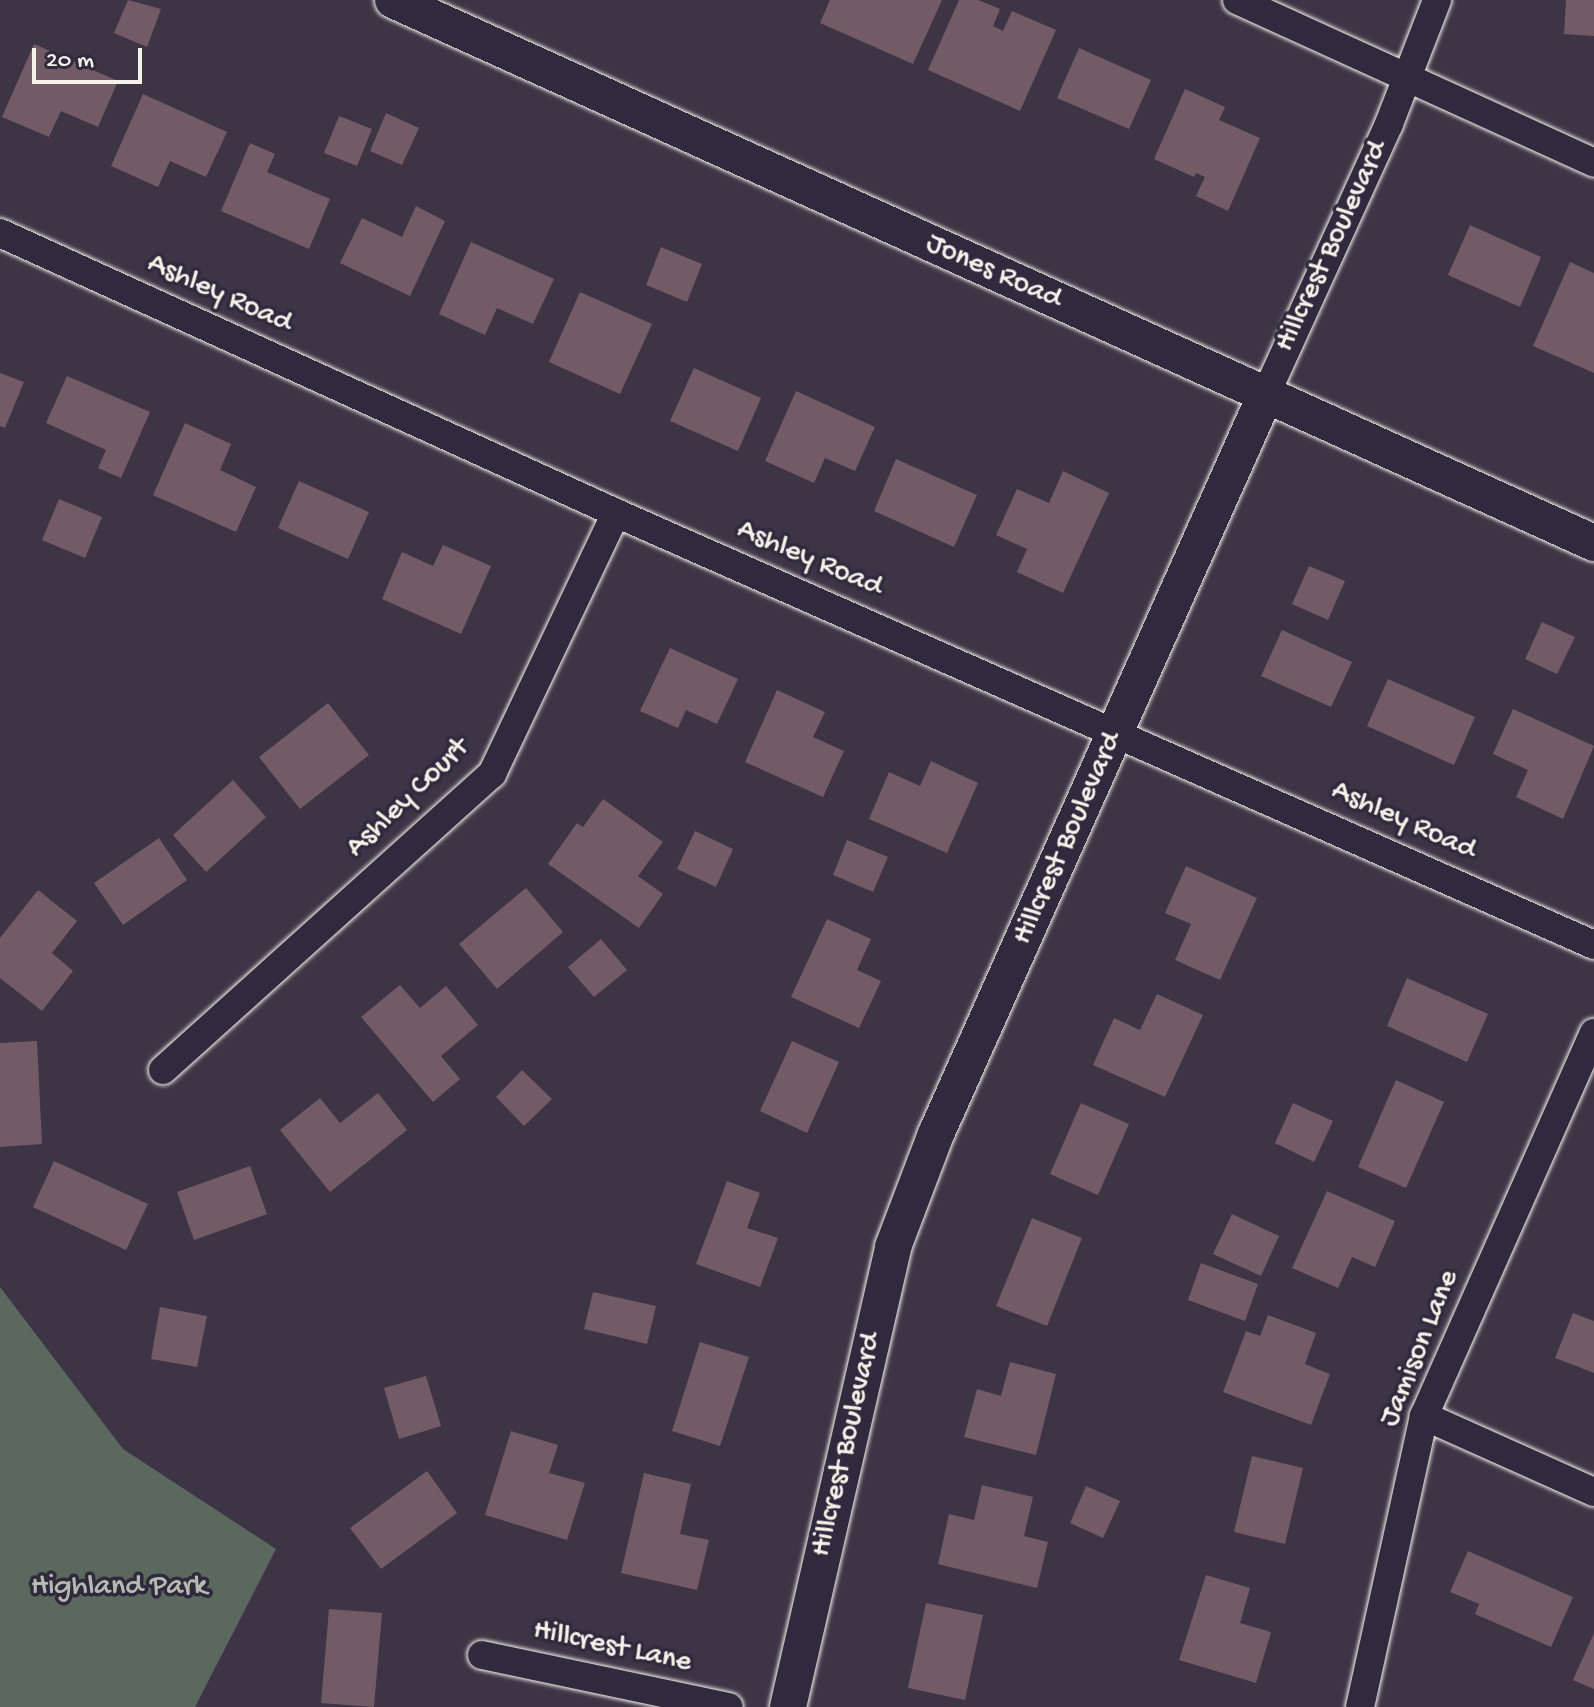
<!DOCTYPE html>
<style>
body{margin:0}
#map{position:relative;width:1594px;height:1707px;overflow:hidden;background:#3d3445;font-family:"Gochi Hand",sans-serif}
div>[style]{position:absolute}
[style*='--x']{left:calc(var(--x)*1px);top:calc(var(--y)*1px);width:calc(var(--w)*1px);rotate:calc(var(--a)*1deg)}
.green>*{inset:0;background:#5b685e}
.building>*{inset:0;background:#735b66}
.roads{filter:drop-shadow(0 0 2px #f4f1e8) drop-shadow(0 0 2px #f4f1e8)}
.minor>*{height:28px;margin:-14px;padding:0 14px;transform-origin:14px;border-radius:14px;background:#2f2a3d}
.tertiary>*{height:36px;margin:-18px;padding:0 18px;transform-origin:18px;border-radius:18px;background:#2f2a3d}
span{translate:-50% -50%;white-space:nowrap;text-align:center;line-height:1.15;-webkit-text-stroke:7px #2f2a3d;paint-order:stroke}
.street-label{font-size:30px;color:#f4f1e8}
.park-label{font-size:30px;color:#b7bab1}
.scale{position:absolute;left:32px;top:48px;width:110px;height:36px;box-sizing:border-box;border:4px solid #f4f1e8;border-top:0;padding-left:10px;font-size:24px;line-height:28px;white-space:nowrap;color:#f4f1e8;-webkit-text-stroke:6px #2f2a3d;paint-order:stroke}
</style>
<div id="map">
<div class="green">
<i style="clip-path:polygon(0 1287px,123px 1449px,276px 1549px,195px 1707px,0 1707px)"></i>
</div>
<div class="building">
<i style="clip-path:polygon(128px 0,161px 9px,147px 47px,114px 33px)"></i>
<i style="clip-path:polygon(830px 0,942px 0,913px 64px,820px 23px)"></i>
<i style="clip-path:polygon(959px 0,978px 0,1000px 9px,993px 26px,1003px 31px,1012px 11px,1056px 30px,1020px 111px,928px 70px)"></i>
<i style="clip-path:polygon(1566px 0,1594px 0,1594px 36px,1564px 34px)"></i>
<i style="clip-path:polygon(34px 44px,118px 81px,98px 127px,61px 111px,49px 137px,2px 117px)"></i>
<i style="clip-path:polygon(1079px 48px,1151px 80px,1129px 129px,1057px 98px)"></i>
<i style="clip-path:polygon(1185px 89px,1225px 107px,1219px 120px,1260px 138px,1228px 211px,1196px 196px,1205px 177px,1196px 173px,1194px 177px,1154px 159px)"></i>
<i style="clip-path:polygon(143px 94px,227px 132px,206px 177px,170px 161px,158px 187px,111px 166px)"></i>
<i style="clip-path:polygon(386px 113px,419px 128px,402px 165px,370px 151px)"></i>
<i style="clip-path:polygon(339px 116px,372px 129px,357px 166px,324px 153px)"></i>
<i style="clip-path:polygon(250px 143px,275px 154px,267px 172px,330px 199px,309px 249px,221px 211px)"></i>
<i style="clip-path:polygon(416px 206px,445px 221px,410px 296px,340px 263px,362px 218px,402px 237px)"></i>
<i style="clip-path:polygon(1470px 225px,1541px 257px,1520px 307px,1448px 275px)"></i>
<i style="clip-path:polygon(471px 242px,554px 279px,533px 324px,497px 308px,485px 335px,439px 314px)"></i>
<i style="clip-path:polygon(661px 247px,702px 264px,687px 302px,646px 285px)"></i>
<i style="clip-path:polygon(1570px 262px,1594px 273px,1594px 373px,1533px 346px)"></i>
<i style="clip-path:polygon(580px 292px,652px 324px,620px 394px,549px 362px)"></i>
<i style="clip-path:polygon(694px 368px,761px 398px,738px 451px,670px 421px)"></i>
<i style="clip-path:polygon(0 373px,24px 382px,5px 428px,0 426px)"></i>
<i style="clip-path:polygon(67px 376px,150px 412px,121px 478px,98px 468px,106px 450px,46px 423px)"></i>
<i style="clip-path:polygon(796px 391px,875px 427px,855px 471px,825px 458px,814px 483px,765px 461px)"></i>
<i style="clip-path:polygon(185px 423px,231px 444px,220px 470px,256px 487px,236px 532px,153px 495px)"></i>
<i style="clip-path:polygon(896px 459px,977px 495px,954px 547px,874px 511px)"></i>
<i style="clip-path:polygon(1063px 471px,1109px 493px,1063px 593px,1017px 572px,1027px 549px,996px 535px,1017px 489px,1049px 503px)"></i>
<i style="clip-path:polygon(299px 481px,369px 512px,348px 559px,278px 528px)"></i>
<i style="clip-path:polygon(59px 499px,102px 517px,85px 558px,42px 540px)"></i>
<i style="clip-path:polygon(443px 545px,491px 566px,461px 634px,382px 599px,402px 552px,433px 566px)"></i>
<i style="clip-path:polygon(1309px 566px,1345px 581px,1328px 620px,1292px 604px)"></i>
<i style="clip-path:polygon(1542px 622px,1575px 637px,1557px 674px,1525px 659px)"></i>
<i style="clip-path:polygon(1282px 630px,1352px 662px,1331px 707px,1261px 676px)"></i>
<i style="clip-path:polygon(670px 648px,738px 679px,717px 724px,686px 710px,678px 728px,640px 711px)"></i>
<i style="clip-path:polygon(1388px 679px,1475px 717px,1454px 765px,1367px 726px)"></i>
<i style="clip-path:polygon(777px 690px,825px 712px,813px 737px,844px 751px,823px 797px,745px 762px)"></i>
<i style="clip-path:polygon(328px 703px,369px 755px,300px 809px,259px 757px)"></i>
<i style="clip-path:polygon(1513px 709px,1594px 746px,1563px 819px,1516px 797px,1528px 770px,1493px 754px)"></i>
<i style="clip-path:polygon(931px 761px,978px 783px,947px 853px,869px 819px,889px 772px,920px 786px)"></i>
<i style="clip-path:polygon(233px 780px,266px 817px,206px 872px,173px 835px)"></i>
<i style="clip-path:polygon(603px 799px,663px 842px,638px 876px,663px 894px,639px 928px,548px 864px,577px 823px,583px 827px)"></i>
<i style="clip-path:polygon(695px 831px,733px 849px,716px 887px,677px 869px)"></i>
<i style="clip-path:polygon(159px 838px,187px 880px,123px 925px,94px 883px)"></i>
<i style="clip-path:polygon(847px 840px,888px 857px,873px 892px,833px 875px)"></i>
<i style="clip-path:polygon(1186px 866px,1257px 898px,1220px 980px,1175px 960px,1191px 924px,1165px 913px)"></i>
<i style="clip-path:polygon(526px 888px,563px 932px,497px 989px,459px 944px)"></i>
<i style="clip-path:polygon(38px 890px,77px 921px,52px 953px,73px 971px,42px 1011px,0 978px,0 938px)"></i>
<i style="clip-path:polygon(827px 919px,871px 939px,857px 970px,881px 981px,859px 1028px,791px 997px)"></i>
<i style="clip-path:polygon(601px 939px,627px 970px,594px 997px,568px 967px)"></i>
<i style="clip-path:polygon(1407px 978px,1488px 1014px,1467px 1062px,1387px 1026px)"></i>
<i style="clip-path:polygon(400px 985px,420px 1008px,446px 986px,478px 1025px,441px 1056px,460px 1079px,433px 1102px,361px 1017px)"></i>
<i style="clip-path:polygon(1157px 994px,1203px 1015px,1165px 1097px,1093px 1065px,1114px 1018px,1140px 1030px)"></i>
<i style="clip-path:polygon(37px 1041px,42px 1144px,0 1147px,0 1043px)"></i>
<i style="clip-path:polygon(792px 1041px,839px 1062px,807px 1133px,760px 1111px)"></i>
<i style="clip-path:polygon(522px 1070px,552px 1099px,524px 1126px,496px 1097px)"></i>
<i style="clip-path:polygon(1396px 1080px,1444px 1102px,1406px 1188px,1358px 1167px)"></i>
<i style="clip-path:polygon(378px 1093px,407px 1130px,330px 1192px,280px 1130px,320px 1098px,340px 1123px)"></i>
<i style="clip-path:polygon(1081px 1103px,1129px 1124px,1098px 1195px,1050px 1174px)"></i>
<i style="clip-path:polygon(1293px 1103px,1333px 1121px,1314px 1162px,1275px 1143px)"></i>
<i style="clip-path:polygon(54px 1161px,148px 1204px,126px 1250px,33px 1207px)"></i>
<i style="clip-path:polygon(250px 1166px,267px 1214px,194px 1240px,177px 1192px)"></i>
<i style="clip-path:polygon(727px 1181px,760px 1193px,747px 1228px,778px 1238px,760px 1287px,696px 1264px)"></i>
<i style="clip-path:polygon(1327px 1191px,1395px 1221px,1375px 1267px,1352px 1257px,1338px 1288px,1292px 1268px)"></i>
<i style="clip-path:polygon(1232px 1214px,1279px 1236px,1261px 1276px,1213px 1254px)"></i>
<i style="clip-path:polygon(1032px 1218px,1082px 1238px,1047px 1326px,996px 1306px)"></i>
<i style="clip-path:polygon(1201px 1263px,1258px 1284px,1245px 1321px,1188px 1300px)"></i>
<i style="clip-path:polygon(593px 1292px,656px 1306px,647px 1344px,584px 1329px)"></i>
<i style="clip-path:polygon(160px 1307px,207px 1316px,197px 1367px,151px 1359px)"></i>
<i style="clip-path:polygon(1573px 1313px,1594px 1321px,1594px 1373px,1555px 1358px)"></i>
<i style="clip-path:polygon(1268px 1315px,1316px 1333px,1305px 1364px,1330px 1374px,1311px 1425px,1223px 1392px,1246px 1331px,1260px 1336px)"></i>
<i style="clip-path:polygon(700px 1342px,749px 1357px,720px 1446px,672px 1431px)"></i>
<i style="clip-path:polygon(1010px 1362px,1056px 1374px,1036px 1455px,964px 1437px,977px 1389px,1001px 1396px)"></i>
<i style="clip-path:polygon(426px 1376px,441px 1426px,399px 1439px,384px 1388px)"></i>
<i style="clip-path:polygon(511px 1431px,558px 1445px,549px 1473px,585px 1483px,567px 1540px,485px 1515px)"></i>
<i style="clip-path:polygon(1252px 1456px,1303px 1468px,1285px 1544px,1234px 1532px)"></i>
<i style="clip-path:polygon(427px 1471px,457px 1513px,381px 1569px,350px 1528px)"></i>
<i style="clip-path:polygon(644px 1473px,691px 1484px,680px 1534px,709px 1540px,697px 1590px,621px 1573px)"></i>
<i style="clip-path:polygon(982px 1485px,1033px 1497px,1024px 1536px,1048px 1542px,1037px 1588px,938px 1564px,949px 1514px,974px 1520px)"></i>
<i style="clip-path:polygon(1086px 1486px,1120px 1501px,1103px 1538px,1070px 1523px)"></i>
<i style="clip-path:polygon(1468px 1551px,1573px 1597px,1551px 1647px,1475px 1614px,1479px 1604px,1450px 1592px)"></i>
<i style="clip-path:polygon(1206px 1575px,1250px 1588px,1240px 1623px,1271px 1632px,1256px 1683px,1179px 1660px)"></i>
<i style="clip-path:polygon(926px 1603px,983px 1615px,965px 1700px,908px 1688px)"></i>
<i style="clip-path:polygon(329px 1609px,382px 1613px,374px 1707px,321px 1703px)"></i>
<i style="clip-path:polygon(1594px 1633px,1594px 1689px,1573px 1680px)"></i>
</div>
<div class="roads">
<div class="minor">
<i style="--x:1237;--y:0;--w:392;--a:24.5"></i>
<i style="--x:0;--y:233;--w:677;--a:24.44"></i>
<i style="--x:616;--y:513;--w:1069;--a:23.83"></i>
<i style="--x:1265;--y:396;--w:299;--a:-65.5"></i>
<i style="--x:1389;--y:124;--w:133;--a:-68.8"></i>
<i style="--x:163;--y:1070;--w:443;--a:-42"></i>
<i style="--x:492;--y:774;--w:289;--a:-64.6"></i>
<i style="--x:1424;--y:1416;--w:186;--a:24.1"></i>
<i style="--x:482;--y:1655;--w:252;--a:11.9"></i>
<i style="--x:1360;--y:1707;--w:298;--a:-77.6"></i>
<i style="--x:1424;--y:1416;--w:419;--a:-66.1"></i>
</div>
<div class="tertiary">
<i style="--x:393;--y:0;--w:1318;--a:24.33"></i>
<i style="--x:788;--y:1707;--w:472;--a:-77.1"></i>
<i style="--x:893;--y:1247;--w:121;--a:-69.2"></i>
<i style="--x:936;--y:1134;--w:808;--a:-65.97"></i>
</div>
</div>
<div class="street-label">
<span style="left:1333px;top:247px;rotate:-65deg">Hillcrest Boulevard</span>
<span style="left:993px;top:273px;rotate:24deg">Jones Road</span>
<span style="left:219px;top:295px;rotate:24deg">Ashley Road</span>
<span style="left:809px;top:560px;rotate:23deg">Ashley Road</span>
<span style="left:409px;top:799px;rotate:-44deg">Ashley Court</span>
<span style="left:1403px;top:822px;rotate:24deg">Ashley Road</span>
<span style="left:1069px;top:839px;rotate:-66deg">Hillcrest Boulevard</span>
<span style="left:1421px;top:1349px;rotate:-68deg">Jamison Lane</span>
<span style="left:848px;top:1445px;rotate:-77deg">Hillcrest Boulevard</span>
<span style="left:612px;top:1648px;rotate:12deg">Hillcrest Lane</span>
</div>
<div class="park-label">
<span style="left:119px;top:1588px">Highland Park</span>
</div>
<div class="scale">20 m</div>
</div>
